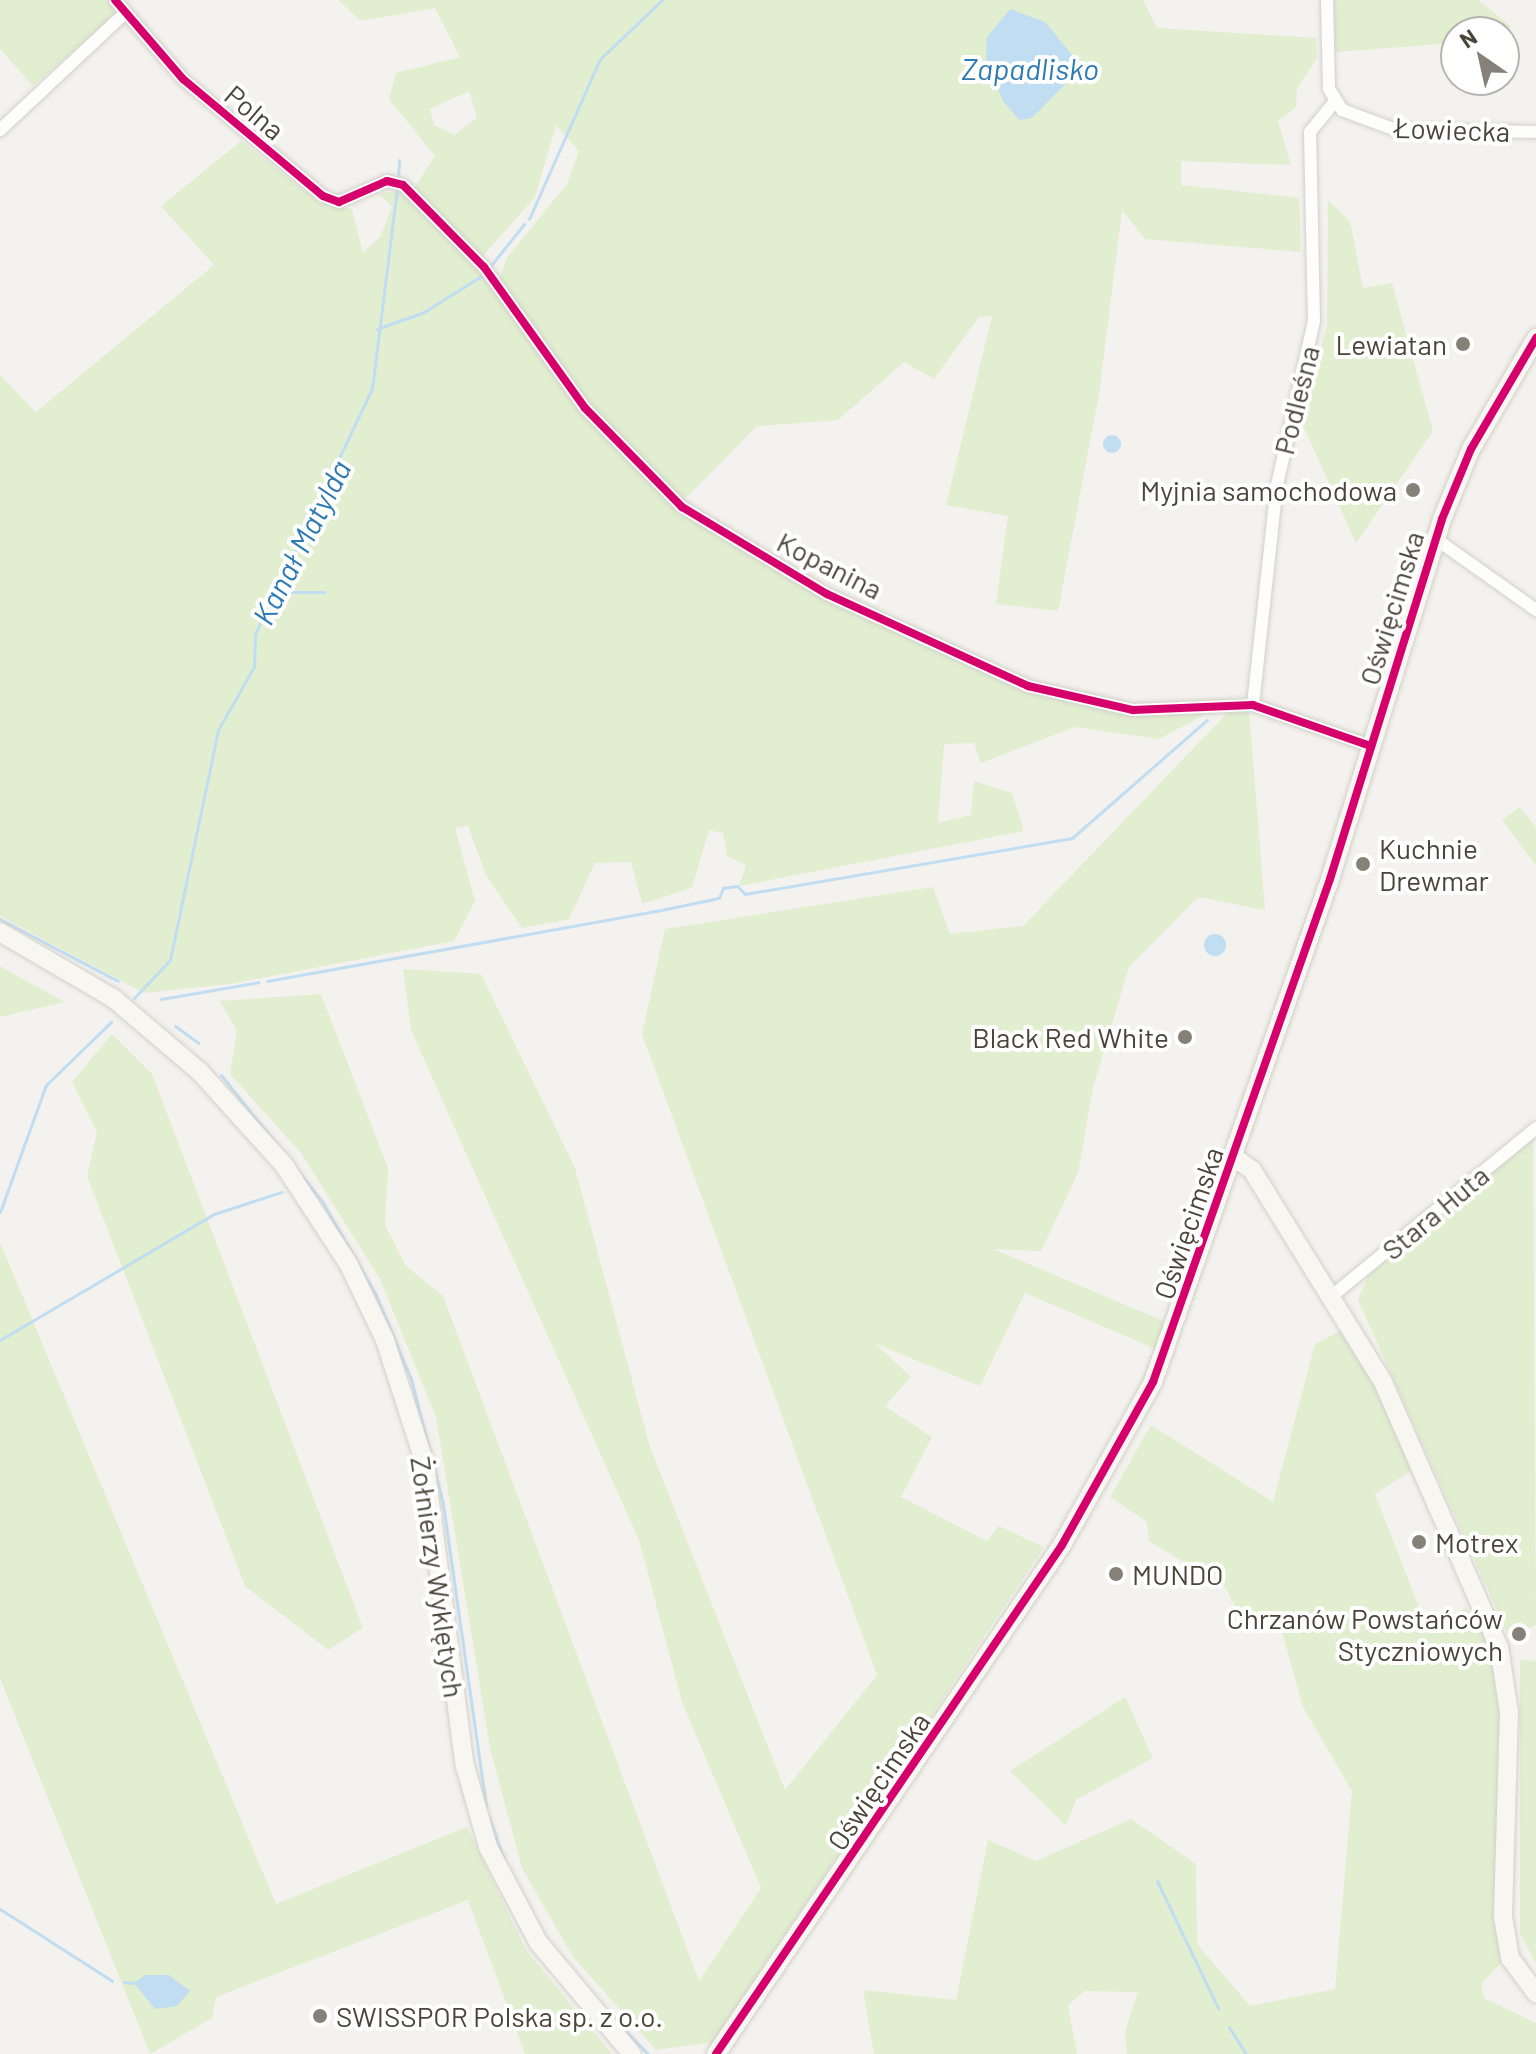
<!DOCTYPE html>
<meta charset="utf-8">
<style>
body{margin:0}
#map{position:relative;width:1536px;height:2054px;overflow:hidden;background:#f4f2ee;font-family:Barlow,sans-serif}
div>[style]{position:absolute}
[style*='--x']{left:calc(var(--x)*1px);top:calc(var(--y)*1px);width:calc(var(--w)*1px);rotate:calc(var(--a)*1deg)}
.green>*{inset:0;background:#e1eecf}
.water>*{inset:0;background:#c0ddf1}
.round{border-radius:50%}
.stream>*{height:3px;margin:-1.5px;padding:0 1.5px;transform-origin:1.5px;border-radius:1.5px;background:#c0ddf1}
.roads{filter:drop-shadow(0 0 2px #d2d0cb) drop-shadow(0 0 2px #d2d0cb)}
.street>*{height:12px;margin:-6px;padding:0 6px;transform-origin:6px;border-radius:6px;background:#fdfdfc}
.secondary>*{height:18px;margin:-9px;padding:0 9px;transform-origin:9px;border-radius:9px;background:#f7f6f1}
.cycleway>*{height:8px;margin:-4px;padding:0 4px;transform-origin:4px;border-radius:4px;background:#d6006c}
.dots>*{width:22px;height:22px;translate:-50% -50%;box-sizing:border-box;border:4px solid #fff;border-radius:50%}
span{translate:-50% -50%;white-space:nowrap;text-align:center;line-height:1.15;-webkit-text-stroke:8px #fff;paint-order:stroke}
.street-label{font-size:28px;color:#4b4439}
.poi-label{font-size:28px;color:#4b4439}
.right{translate:-100% -50%;text-align:right}
.left{translate:0 -50%;text-align:left}
.water-label{font-size:30px;color:#2e7ab2;font-style:italic}
.north{position:absolute;left:1440px;top:16px;width:80px;height:80px;box-sizing:border-box;background:#fff;border:2px solid #b7b4b0;border-radius:50%;rotate:326deg;font-size:22px;font-weight:700;line-height:32px;text-align:center;color:#4b4439}
.north::after{content:'';display:block;margin:auto;width:28px;height:36px;background:#868178;clip-path:polygon(50% 0,100% 100%,50% 72%,0 100%)}
</style>
<div id="map">
<div class="green">
<i style="clip-path:polygon(0 0,110px 0,119px 12px,33px 86px,0 49px)"></i>
<i style="clip-path:polygon(evenodd,338px 0,1143px 0,1157px 28px,1316px 38px,1317px 58px,1297px 89px,1296px 107px,1278px 121px,1291px 165px,1181px 161px,1181px 185px,1299px 198px,1301px 252px,1145px 239px,1122px 210px,1099px 394px,1058px 611px,996px 604px,1008px 516px,946px 505px,992px 316px,979px 317px,934px 379px,904px 362px,838px 420px,757px 426px,676px 508px,828px 600px,1059px 699px,1132px 714px,1207px 713px,1159px 739px,1075px 727px,981px 763px,974px 743px,944px 744px,938px 823px,971px 815px,974px 781px,1012px 793px,1024px 831px,739px 886px,746px 865px,727px 856px,723px 833px,709px 830px,692px 888px,642px 904px,631px 862px,595px 863px,569px 919px,522px 928px,485px 873px,468px 826px,455px 828px,475px 901px,454px 941px,230px 984px,144px 993px,0 916px,0 375px,36px 412px,214px 265px,161px 206px,241px 141px,320px 203px,352px 209px,363px 253px,380px 237px,392px 207px,379px 194px,403px 190px,492px 284px,601px 432px,499px 280px,507px 258px,567px 184px,579px 151px,556px 125px,535px 197px,482px 257px,413px 190px,435px 156px,389px 99px,396px 73px,460px 57px,435px 8px,361px 21px,338px 0,469px 91px,477px 118px,454px 135px,434px 125px,430px 109px,469px 91px)"></i>
<i style="clip-path:polygon(1334px 0,1478px 0,1512px 27px,1456px 32px,1456px 43px,1335px 52px)"></i>
<i style="clip-path:polygon(1328px 200px,1350px 221px,1363px 288px,1392px 283px,1433px 431px,1356px 543px,1300px 419px,1327px 326px)"></i>
<i style="clip-path:polygon(1231px 709px,1249px 710px,1265px 910px,1198px 897px,1129px 967px,1093px 1088px,1078px 1173px,1041px 1251px,993px 1249px,1166px 1322px,1156px 1349px,1025px 1293px,980px 1386px,876px 1344px,911px 1377px,885px 1406px,932px 1437px,901px 1497px,987px 1541px,999px 1526px,1044px 1547px,713px 2042px,656px 2050px,573px 1957px,522px 1868px,490px 1748px,436px 1417px,380px 1279px,301px 1153px,230px 1074px,237px 1031px,220px 1001px,321px 994px,388px 1168px,385px 1225px,406px 1266px,443px 1296px,699px 1981px,761px 1888px,682px 1702px,639px 1540px,411px 1030px,403px 969px,481px 974px,575px 1168px,650px 1447px,785px 1790px,877px 1675px,642px 1034px,665px 929px,933px 887px,950px 934px,1023px 926px)"></i>
<i style="clip-path:polygon(1520px 807px,1536px 827px,1536px 866px,1502px 820px)"></i>
<i style="clip-path:polygon(0 966px,28px 982px,65px 1002px,0 1017px)"></i>
<i style="clip-path:polygon(112px 1034px,152px 1074px,363px 1628px,328px 1650px,245px 1586px,87px 1176px,97px 1132px,72px 1082px)"></i>
<i style="clip-path:polygon(1533px 1134px,1536px 1625px,1509px 1637px,1358px 1300px,1368px 1276px)"></i>
<i style="clip-path:polygon(0 1242px,276px 1904px,467px 1827px,526px 1950px,612px 2054px,525px 2054px,468px 1900px,216px 1997px,212px 2018px,150px 2054px,0 1678px)"></i>
<i style="clip-path:polygon(1342px 1330px,1375px 1380px,1412px 1470px,1375px 1494px,1426px 1625px,1466px 1608px,1488px 1629px,1501px 1713px,1503px 1961px,1481px 1984px,1484px 1998px,1536px 2023px,1536px 2054px,1127px 2054px,1125px 2032px,1138px 1992px,1084px 1991px,1068px 2005px,1077px 2054px,874px 2054px,863px 1990px,956px 2000px,988px 1840px,1036px 1861px,1131px 1819px,1196px 1864px,1197px 1944px,1250px 2006px,1335px 1989px,1352px 1791px,1303px 1707px,1278px 1618px,1239px 1614px,1225px 1587px,1149px 1541px,1147px 1522px,1110px 1497px,1151px 1425px,1273px 1502px,1315px 1344px)"></i>
<i style="clip-path:polygon(1520px 1660px,1536px 1661px,1536px 1964px,1520px 1933px)"></i>
<i style="clip-path:polygon(1125px 1697px,1153px 1758px,1076px 1800px,1066px 1826px,1010px 1771px)"></i>
</div>
<div class="water">
<i style="clip-path:polygon(1010px 9px,1045px 22px,1082px 67px,1032px 118px,1019px 120px,1003px 101px,986px 59px,987px 37px)"></i>
<i class="round" style="left:1103px;top:435px;width:18px;height:18px"></i>
<i class="round" style="left:1204px;top:934px;width:22px;height:22px"></i>
<i style="clip-path:polygon(145px 1975px,169px 1975px,190px 1991px,177px 2006px,155px 2009px,134px 1983px)"></i>
</div>
<div class="stream">
<i style="--x:398;--y:180;--w:20;--a:-87"></i>
<i style="--x:529;--y:219;--w:175;--a:-66.1"></i>
<i style="--x:600;--y:59;--w:86;--a:-43.6"></i>
<i style="--x:488;--y:269;--w:58;--a:-51.3"></i>
<i style="--x:377;--y:329;--w:50;--a:-19.9"></i>
<i style="--x:424;--y:312;--w:70;--a:-32.1"></i>
<i style="--x:276;--y:592;--w:48;--a:0"></i>
<i style="--x:0;--y:919;--w:133;--a:27.7"></i>
<i style="--x:267;--y:981;--w:395;--a:-10.2"></i>
<i style="--x:656;--y:911;--w:64;--a:-11.7"></i>
<i style="--x:719;--y:898;--w:11;--a:-68"></i>
<i style="--x:723;--y:888;--w:14;--a:-8"></i>
<i style="--x:737;--y:886;--w:11;--a:45"></i>
<i style="--x:745;--y:894;--w:332;--a:-9.7"></i>
<i style="--x:1072;--y:838;--w:179;--a:-41.2"></i>
<i style="--x:134;--y:998;--w:52;--a:-46.5"></i>
<i style="--x:170;--y:960;--w:235;--a:-78.2"></i>
<i style="--x:218;--y:730;--w:73;--a:-60.3"></i>
<i style="--x:254;--y:667;--w:33;--a:-88"></i>
<i style="--x:255;--y:634;--w:272;--a:-64.5"></i>
<i style="--x:372;--y:389;--w:204;--a:-82.9"></i>
<i style="--x:161;--y:999;--w:99;--a:-9.8"></i>
<i style="--x:175;--y:1026;--w:29;--a:36"></i>
<i style="--x:221;--y:1075;--w:161;--a:51.3"></i>
<i style="--x:322;--y:1201;--w:108;--a:60.1"></i>
<i style="--x:376;--y:1295;--w:91;--a:67.4"></i>
<i style="--x:411;--y:1379;--w:129;--a:75.6"></i>
<i style="--x:443;--y:1504;--w:305;--a:81.9"></i>
<i style="--x:0;--y:1212;--w:135;--a:-70.1"></i>
<i style="--x:46;--y:1085;--w:91;--a:-44.1"></i>
<i style="--x:0;--y:1340;--w:248;--a:-30.5"></i>
<i style="--x:214;--y:1214;--w:71;--a:-18.2"></i>
<i style="--x:489;--y:1818;--w:44;--a:69.9"></i>
<i style="--x:1157;--y:1881;--w:141;--a:64.3"></i>
<i style="--x:0;--y:1909;--w:133;--a:32.7"></i>
<i style="--x:124;--y:1982;--w:10;--a:6"></i>
<i style="--x:620;--y:2025;--w:40;--a:46"></i>
<i style="--x:1229;--y:2027;--w:32;--a:58"></i>
</div>
<div class="roads">
<div class="street">
<i style="--x:115;--y:0;--w:104;--a:49.3"></i>
<i style="--x:183;--y:79;--w:182;--a:39.9"></i>
<i style="--x:323;--y:196;--w:17;--a:21"></i>
<i style="--x:339;--y:202;--w:52;--a:-23.6"></i>
<i style="--x:387;--y:181;--w:16;--a:14"></i>
<i style="--x:403;--y:185;--w:115;--a:45.4"></i>
<i style="--x:484;--y:267;--w:173;--a:54.4"></i>
<i style="--x:585;--y:408;--w:139;--a:45.6"></i>
<i style="--x:682;--y:507;--w:169;--a:31"></i>
<i style="--x:827;--y:594;--w:221;--a:24.6"></i>
<i style="--x:1028;--y:686;--w:108;--a:12.9"></i>
<i style="--x:1133;--y:710;--w:120;--a:-2.4"></i>
<i style="--x:1253;--y:705;--w:125;--a:19.2"></i>
<i style="--x:1327;--y:0;--w:89;--a:88.7"></i>
<i style="--x:1329;--y:89;--w:25;--a:58"></i>
<i style="--x:1342;--y:110;--w:58;--a:20.3"></i>
<i style="--x:1396;--y:130;--w:140;--a:0.8"></i>
<i style="--x:0;--y:130;--w:170;--a:-43.1"></i>
<i style="--x:1436;--y:539;--w:123;--a:35.4"></i>
<i style="--x:1253;--y:705;--w:221;--a:-83.8"></i>
<i style="--x:1277;--y:485;--w:168;--a:-77.3"></i>
<i style="--x:1314;--y:321;--w:189;--a:-91.2"></i>
<i style="--x:1310;--y:132;--w:38;--a:-51"></i>
<i style="--x:1333;--y:1295;--w:263;--a:-39.4"></i>
</div>
<div class="secondary">
<i style="--x:0;--y:932;--w:132;--a:30.4"></i>
<i style="--x:114;--y:999;--w:111;--a:40.3"></i>
<i style="--x:199;--y:1071;--w:127;--a:47.9"></i>
<i style="--x:284;--y:1165;--w:117;--a:56.9"></i>
<i style="--x:348;--y:1263;--w:85;--a:64.3"></i>
<i style="--x:385;--y:1340;--w:130;--a:72.1"></i>
<i style="--x:425;--y:1464;--w:305;--a:82.5"></i>
<i style="--x:465;--y:1766;--w:84;--a:74.1"></i>
<i style="--x:488;--y:1847;--w:107;--a:62.2"></i>
<i style="--x:538;--y:1942;--w:146;--a:50"></i>
<i style="--x:1234;--y:1157;--w:22;--a:36"></i>
<i style="--x:1252;--y:1170;--w:249;--a:58.3"></i>
<i style="--x:1383;--y:1382;--w:289;--a:66.4"></i>
<i style="--x:1499;--y:1647;--w:66;--a:81.3"></i>
<i style="--x:1509;--y:1712;--w:205;--a:91.7"></i>
<i style="--x:1503;--y:1917;--w:42;--a:80.3"></i>
<i style="--x:1510;--y:1958;--w:44;--a:53.4"></i>
<i style="--x:716;--y:2054;--w:615;--a:-55.79"></i>
<i style="--x:1062;--y:1545;--w:187;--a:-60.8"></i>
<i style="--x:1153;--y:1382;--w:533;--a:-70.61"></i>
<i style="--x:1330;--y:879;--w:377;--a:-72.7"></i>
<i style="--x:1442;--y:519;--w:76;--a:-67.5"></i>
<i style="--x:1471;--y:449;--w:129;--a:-59.6"></i>
</div>
</div>
<div class="cycleway">
<i style="--x:115;--y:0;--w:104;--a:49.3"></i>
<i style="--x:183;--y:79;--w:182;--a:39.9"></i>
<i style="--x:323;--y:196;--w:17;--a:21"></i>
<i style="--x:339;--y:202;--w:52;--a:-23.6"></i>
<i style="--x:387;--y:181;--w:16;--a:14"></i>
<i style="--x:403;--y:185;--w:115;--a:45.4"></i>
<i style="--x:484;--y:267;--w:173;--a:54.4"></i>
<i style="--x:585;--y:408;--w:139;--a:45.6"></i>
<i style="--x:682;--y:507;--w:169;--a:31"></i>
<i style="--x:827;--y:594;--w:221;--a:24.6"></i>
<i style="--x:1028;--y:686;--w:108;--a:12.9"></i>
<i style="--x:1133;--y:710;--w:120;--a:-2.4"></i>
<i style="--x:1253;--y:705;--w:125;--a:19.2"></i>
<i style="--x:716;--y:2054;--w:615;--a:-55.79"></i>
<i style="--x:1062;--y:1545;--w:187;--a:-60.8"></i>
<i style="--x:1153;--y:1382;--w:533;--a:-70.61"></i>
<i style="--x:1330;--y:879;--w:377;--a:-72.7"></i>
<i style="--x:1442;--y:519;--w:76;--a:-67.5"></i>
<i style="--x:1471;--y:449;--w:129;--a:-59.6"></i>
</div>
<div class="dots">
<i style="left:1463px;top:344px;background:#868178"></i>
<i style="left:1413px;top:490px;background:#868178"></i>
<i style="left:1363px;top:864px;background:#868178"></i>
<i style="left:1185px;top:1037px;background:#868178"></i>
<i style="left:1419px;top:1542px;background:#868178"></i>
<i style="left:1116px;top:1574px;background:#868178"></i>
<i style="left:1519px;top:1634px;background:#868178"></i>
<i style="left:320px;top:2016px;background:#868178"></i>
</div>
<div class="street-label">
<span style="left:255px;top:112px;rotate:40deg">Polna</span>
<span style="left:1452px;top:129px;rotate:2deg">Łowiecka</span>
<span style="left:1296px;top:400px;rotate:-76deg">Podleśna</span>
<span style="left:830px;top:565px;rotate:27deg">Kopanina</span>
<span style="left:1391px;top:608px;rotate:-73deg">Oświęcimska</span>
<span style="left:1435px;top:1212px;rotate:-40deg">Stara Huta</span>
<span style="left:1188px;top:1223px;rotate:-71deg">Oświęcimska</span>
<span style="left:438px;top:1577px;rotate:82deg">Żołnierzy Wyklętych</span>
<span style="left:878px;top:1781px;rotate:-56deg">Oświęcimska</span>
</div>
<div class="poi-label">
<span class="right" style="left:1447px;top:344px">Lewiatan</span>
<span class="right" style="left:1397px;top:490px">Myjnia samochodowa</span>
<span class="left" style="left:1379px;top:864px">Kuchnie<br>Drewmar</span>
<span class="right" style="left:1169px;top:1037px">Black Red White</span>
<span class="left" style="left:1435px;top:1542px">Motrex</span>
<span class="left" style="left:1132px;top:1574px">MUNDO</span>
<span class="right" style="left:1503px;top:1634px">Chrzanów Powstańców<br>Styczniowych</span>
<span class="left" style="left:336px;top:2016px">SWISSPOR Polska sp. z o.o.</span>
</div>
<div class="water-label">
<span style="left:1030px;top:68px">Zapadlisko</span>
<span style="left:301px;top:542px;rotate:-63deg">Kanał Matylda</span>
</div>
<div class="north">N</div>
</div>
